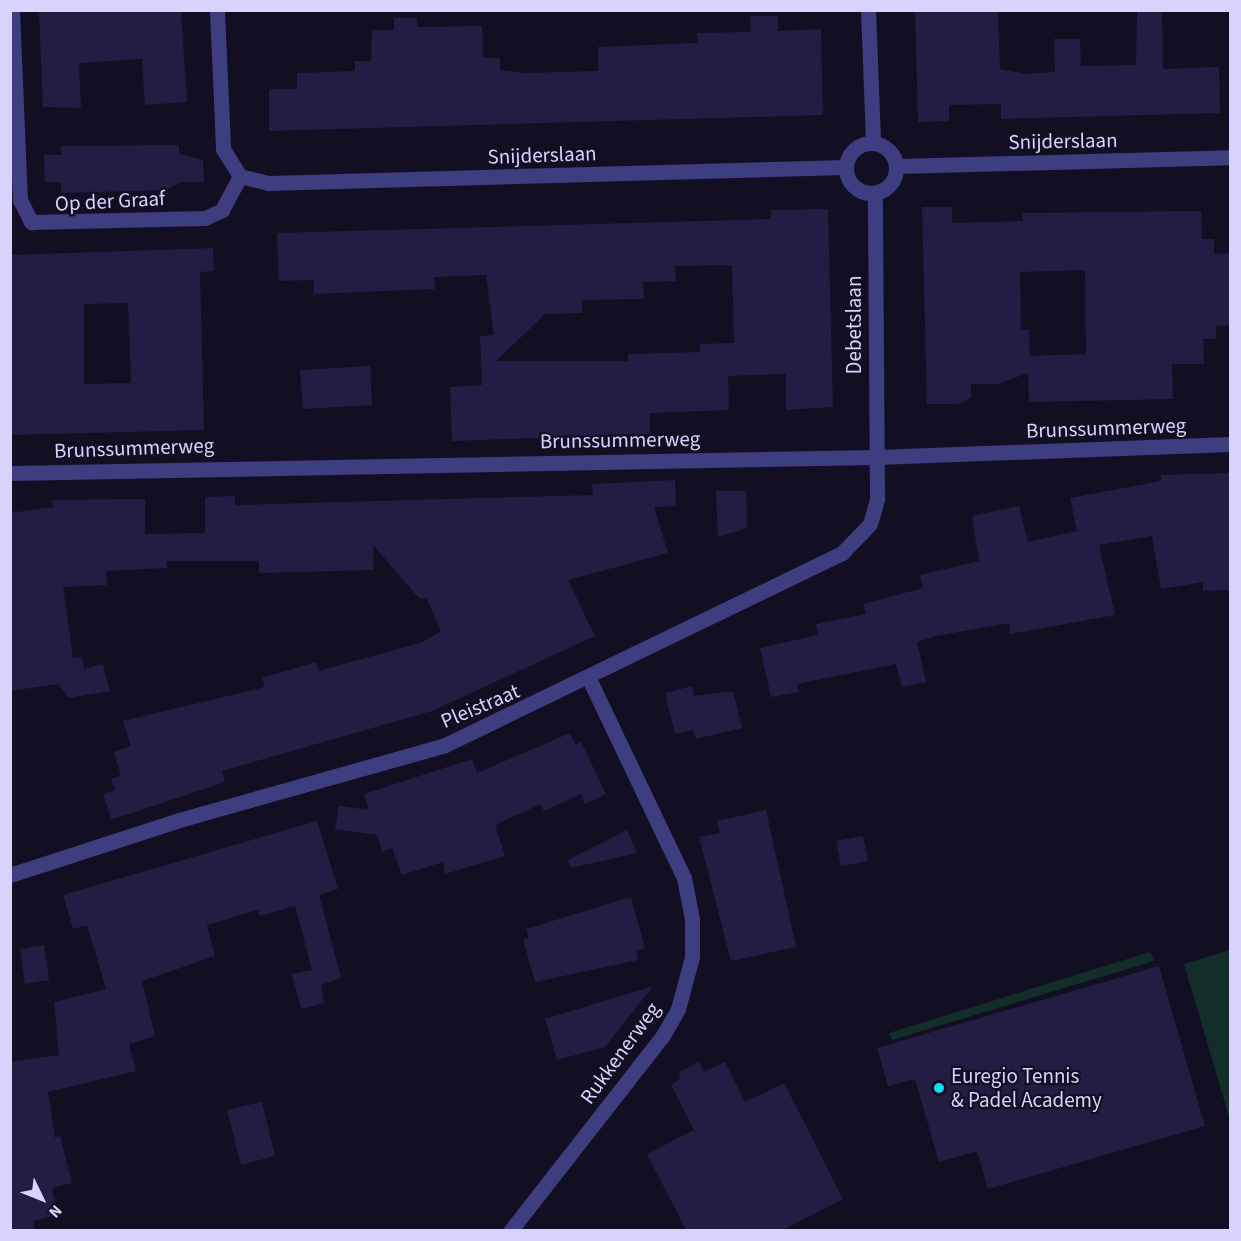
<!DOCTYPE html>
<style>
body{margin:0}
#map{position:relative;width:1241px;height:1241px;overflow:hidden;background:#120f23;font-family:"Source Sans 3",sans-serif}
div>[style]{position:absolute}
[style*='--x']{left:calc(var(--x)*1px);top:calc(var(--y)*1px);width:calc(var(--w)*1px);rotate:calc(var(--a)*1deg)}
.green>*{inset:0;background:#132d2b}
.building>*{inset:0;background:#231c43}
.minor>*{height:15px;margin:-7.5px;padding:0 7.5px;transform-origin:7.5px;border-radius:7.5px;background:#3e3d80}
.minor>.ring{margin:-7.5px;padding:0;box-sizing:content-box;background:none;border:15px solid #3e3d80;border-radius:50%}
.dots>*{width:16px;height:16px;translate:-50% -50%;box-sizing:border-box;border:3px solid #120f23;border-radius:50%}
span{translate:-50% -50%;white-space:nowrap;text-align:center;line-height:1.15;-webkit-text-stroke:4.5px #120f23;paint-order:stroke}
.street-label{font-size:21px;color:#d7d3fd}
.poi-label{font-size:21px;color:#d7d3fd}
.left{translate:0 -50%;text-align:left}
.frame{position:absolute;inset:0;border:12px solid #d7d3fd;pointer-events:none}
.north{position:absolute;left:12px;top:1169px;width:60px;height:60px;-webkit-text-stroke:4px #120f23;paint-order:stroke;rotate:133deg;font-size:16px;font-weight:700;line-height:24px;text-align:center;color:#d7d3fd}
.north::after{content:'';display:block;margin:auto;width:21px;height:27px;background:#d7d3fd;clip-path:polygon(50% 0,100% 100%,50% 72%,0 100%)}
</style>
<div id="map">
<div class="green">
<i style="clip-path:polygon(1230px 950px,1230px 1120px,1184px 964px)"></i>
<i style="clip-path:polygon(1150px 952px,1154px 961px,892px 1040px,889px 1033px)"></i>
</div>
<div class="building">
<i style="clip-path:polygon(39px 10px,181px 10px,187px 102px,145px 105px,142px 59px,79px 63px,81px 108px,43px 107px)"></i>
<i style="clip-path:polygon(915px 10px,998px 10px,1000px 69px,1026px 74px,1055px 72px,1054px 39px,1080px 39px,1081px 66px,1136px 65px,1137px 10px,1162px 10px,1163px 69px,1219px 67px,1220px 113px,1001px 119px,1001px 104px,949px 105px,949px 121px,918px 122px)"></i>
<i style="clip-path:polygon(750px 16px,778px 16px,778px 31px,821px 29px,823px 115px,269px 131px,269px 89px,297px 89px,297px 73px,355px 71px,355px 61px,371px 61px,372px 30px,394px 30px,394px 18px,417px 18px,417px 27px,482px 26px,483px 58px,500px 58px,500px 70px,524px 73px,598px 71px,598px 47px,698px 43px,697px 33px,751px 32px)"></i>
<i style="clip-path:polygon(179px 145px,179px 154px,203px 160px,204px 182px,180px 182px,167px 190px,61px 193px,61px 182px,45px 182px,44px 155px,61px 155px,61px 146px)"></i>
<i style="clip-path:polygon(evenodd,922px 207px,952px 207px,952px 223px,1023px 221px,1023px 213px,1201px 211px,1202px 239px,1214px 239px,1214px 254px,1230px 253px,1230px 325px,1216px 326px,1216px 339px,1203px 339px,1204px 364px,1172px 364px,1173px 399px,1029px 402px,1028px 373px,997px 384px,971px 384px,971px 398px,959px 404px,927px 404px,922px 207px,1085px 270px,1086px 354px,1030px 356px,1029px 330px,1021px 330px,1020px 272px,1085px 270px)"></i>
<i style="clip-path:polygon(evenodd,828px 209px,833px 407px,786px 410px,786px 374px,728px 376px,729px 410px,650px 413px,650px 434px,452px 441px,450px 387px,482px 385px,480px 336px,494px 335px,486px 275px,434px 277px,435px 289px,314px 294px,314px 280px,279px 281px,277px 233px,771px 219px,771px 210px,828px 209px,732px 265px,734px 343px,700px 344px,700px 352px,628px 354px,628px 361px,496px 361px,545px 314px,582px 313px,582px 300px,644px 299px,643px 282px,676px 281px,675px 266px,732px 265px)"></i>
<i style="clip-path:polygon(evenodd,213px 248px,214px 271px,200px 272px,204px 430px,10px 435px,10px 255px,213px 248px,128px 303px,131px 383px,84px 384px,84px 304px,128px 303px)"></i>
<i style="clip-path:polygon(370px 366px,372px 405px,303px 409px,300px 370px)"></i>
<i style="clip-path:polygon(1230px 473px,1230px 590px,1203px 591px,1203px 582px,1161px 589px,1152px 536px,1099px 545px,1115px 615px,1010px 634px,1009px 623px,936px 636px,917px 642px,926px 682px,902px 687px,896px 664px,797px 684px,799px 692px,771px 697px,760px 648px,818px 635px,816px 624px,866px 614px,863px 604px,923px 588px,920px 575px,979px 561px,972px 516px,1019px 506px,1028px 542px,1077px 531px,1070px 498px,1161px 481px,1161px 475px)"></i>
<i style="clip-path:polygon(675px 480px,676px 506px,654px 507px,668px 553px,568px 580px,595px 636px,432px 711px,222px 771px,225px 782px,123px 816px,111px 819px,103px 794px,115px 790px,111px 779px,121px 776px,114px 752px,131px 746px,123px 721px,265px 687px,262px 678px,316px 662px,319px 671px,423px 642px,441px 631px,427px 599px,419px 598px,373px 545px,374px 570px,259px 573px,259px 561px,166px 561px,167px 568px,106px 571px,107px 585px,63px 587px,73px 658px,82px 657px,84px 669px,103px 664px,110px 691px,69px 698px,58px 684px,10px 691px,10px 513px,53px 507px,52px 500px,145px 499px,145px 534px,205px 533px,205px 497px,235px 496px,235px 505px,593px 495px,592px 484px)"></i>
<i style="clip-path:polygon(716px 491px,746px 491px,747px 528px,718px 537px)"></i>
<i style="clip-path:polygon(692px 686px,694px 696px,733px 691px,742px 728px,696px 739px,693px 730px,675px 734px,665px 693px)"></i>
<i style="clip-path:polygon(570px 733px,576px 745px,581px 742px,606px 794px,585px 804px,581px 794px,544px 811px,540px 804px,495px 825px,505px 856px,445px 874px,443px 862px,402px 875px,392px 848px,382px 852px,377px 835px,335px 829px,339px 806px,369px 810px,364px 794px,472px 759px,477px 773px)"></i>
<i style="clip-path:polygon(766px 810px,796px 947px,731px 961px,699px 837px,720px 833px,717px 821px)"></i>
<i style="clip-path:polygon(317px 821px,338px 889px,319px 895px,341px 978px,321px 985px,324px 1003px,301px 1009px,292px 974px,312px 970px,295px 906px,260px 916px,258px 910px,207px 925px,215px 956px,142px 981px,155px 1036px,129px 1044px,136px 1071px,48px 1092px,55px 1138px,60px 1136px,72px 1183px,52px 1188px,58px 1215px,33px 1221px,35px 1230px,10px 1230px,10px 1062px,59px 1055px,54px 1002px,106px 989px,87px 925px,73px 929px,63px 895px)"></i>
<i style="clip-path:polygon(627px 830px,637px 853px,571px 868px,568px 860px)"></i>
<i style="clip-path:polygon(863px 836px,868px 861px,841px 866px,836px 841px)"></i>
<i style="clip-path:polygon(631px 897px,645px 948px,636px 951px,638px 960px,535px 982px,523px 939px,529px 938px,526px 929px)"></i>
<i style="clip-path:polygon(44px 945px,49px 980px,25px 984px,20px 949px)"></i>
<i style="clip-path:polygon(1159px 966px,1205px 1126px,988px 1189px,977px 1151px,939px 1162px,915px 1079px,888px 1086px,877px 1048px)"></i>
<i style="clip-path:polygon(653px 986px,605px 1047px,557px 1060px,545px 1019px)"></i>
<i style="clip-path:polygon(699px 1062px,704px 1072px,725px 1062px,745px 1102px,784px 1083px,843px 1199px,783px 1230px,686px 1230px,647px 1154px,694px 1130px,671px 1085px,681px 1078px,679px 1072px)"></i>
<i style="clip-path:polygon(262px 1102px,275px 1156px,241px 1165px,227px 1110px)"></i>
</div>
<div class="minor">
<i style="--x:12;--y:10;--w:190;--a:87.6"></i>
<i style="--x:20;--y:200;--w:25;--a:63"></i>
<i style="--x:31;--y:222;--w:174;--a:-1.3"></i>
<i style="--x:205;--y:218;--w:19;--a:-25"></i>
<i style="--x:222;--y:210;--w:38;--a:-62"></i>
<i style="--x:217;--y:10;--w:139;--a:87.5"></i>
<i style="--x:223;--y:149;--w:32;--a:58"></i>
<i style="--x:868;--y:10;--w:133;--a:87.8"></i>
<i class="ring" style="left:846px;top:143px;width:35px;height:35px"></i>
<i style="--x:897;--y:166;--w:333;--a:-1.5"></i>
<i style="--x:240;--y:176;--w:29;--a:14"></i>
<i style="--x:268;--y:183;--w:578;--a:-1.59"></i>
<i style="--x:10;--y:473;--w:866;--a:-1.06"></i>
<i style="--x:876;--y:457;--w:354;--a:-2.1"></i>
<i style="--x:10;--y:875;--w:178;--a:-18"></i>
<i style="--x:179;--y:820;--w:276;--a:-15.7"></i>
<i style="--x:445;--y:745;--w:441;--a:-25.8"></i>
<i style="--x:842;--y:553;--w:40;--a:-46"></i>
<i style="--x:870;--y:524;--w:26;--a:-74"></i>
<i style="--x:877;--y:499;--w:306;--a:-90.4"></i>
<i style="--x:511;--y:1230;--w:245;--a:-52"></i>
<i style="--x:662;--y:1037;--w:32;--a:-60"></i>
<i style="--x:678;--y:1009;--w:54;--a:-74.9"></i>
<i style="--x:692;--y:957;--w:38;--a:-90"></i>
<i style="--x:692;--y:919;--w:42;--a:-101"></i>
<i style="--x:684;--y:878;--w:221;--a:-115.5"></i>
</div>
<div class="dots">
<i style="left:939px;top:1088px;background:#0cddf0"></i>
</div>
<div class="street-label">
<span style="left:1063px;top:141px;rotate:-1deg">Snijderslaan</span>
<span style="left:542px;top:155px;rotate:-2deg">Snijderslaan</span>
<span style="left:110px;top:201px;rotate:-3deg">Op der Graaf</span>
<span style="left:854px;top:325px;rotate:-90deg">Debetslaan</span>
<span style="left:1106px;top:428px;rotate:-2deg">Brunssummerweg</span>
<span style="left:620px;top:440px;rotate:-1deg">Brunssummerweg</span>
<span style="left:134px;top:448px;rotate:-2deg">Brunssummerweg</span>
<span style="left:480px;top:706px;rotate:-23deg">Pleistraat</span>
<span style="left:620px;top:1053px;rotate:-54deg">Rukkenerweg</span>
</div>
<div class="poi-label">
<span class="left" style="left:951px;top:1088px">Euregio Tennis<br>&amp; Padel Academy</span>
</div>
<div class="frame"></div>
<div class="north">N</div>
</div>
